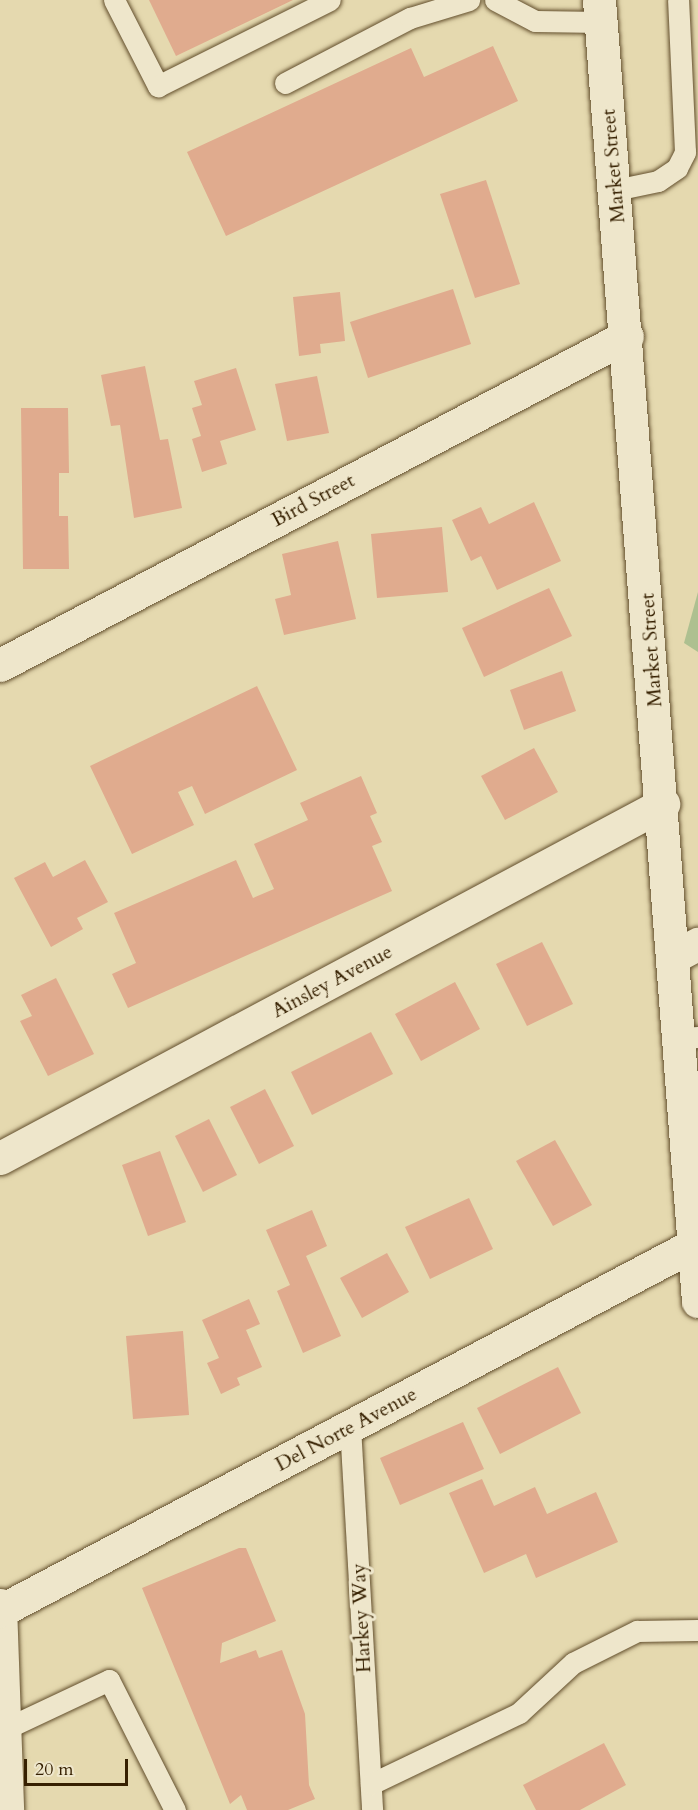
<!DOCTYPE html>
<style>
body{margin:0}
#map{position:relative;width:698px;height:1810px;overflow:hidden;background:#e5d9af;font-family:Cardo,serif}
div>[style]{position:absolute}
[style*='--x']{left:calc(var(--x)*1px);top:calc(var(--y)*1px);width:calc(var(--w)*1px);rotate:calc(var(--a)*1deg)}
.green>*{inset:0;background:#aec090}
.building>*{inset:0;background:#e0ab8e}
.roads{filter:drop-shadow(0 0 2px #624e2c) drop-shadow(0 0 2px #624e2c)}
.service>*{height:21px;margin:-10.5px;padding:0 10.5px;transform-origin:10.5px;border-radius:10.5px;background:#eee6cb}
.minor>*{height:33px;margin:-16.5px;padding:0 16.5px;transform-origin:16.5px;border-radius:16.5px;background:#eee6cb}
.secondary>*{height:33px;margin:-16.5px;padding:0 16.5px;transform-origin:16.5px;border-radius:16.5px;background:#eee6cb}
span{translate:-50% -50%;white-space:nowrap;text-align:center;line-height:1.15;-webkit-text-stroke:6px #eee6cb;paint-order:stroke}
.street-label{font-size:20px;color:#362001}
.scale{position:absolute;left:24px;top:1759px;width:104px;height:27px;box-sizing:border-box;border:3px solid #362001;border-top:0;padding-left:8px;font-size:18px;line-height:21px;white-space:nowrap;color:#362001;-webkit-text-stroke:4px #eee6cb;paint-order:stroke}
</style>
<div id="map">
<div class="green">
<i style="clip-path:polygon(698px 592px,698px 652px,684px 643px)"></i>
</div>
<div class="building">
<i style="clip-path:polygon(149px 0,293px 0,176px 56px)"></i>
<i style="clip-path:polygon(493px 46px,518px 101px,226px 236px,187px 152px,411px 48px,424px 77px)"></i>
<i style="clip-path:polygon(486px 180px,520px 284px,475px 298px,440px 194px)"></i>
<i style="clip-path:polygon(453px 289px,471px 344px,368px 378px,350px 322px)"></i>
<i style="clip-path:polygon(340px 292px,345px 341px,320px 344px,321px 353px,299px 356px,293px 297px)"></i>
<i style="clip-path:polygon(145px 366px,160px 440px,168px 439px,182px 508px,134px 518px,120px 425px,111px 426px,101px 375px)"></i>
<i style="clip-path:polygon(236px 368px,256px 430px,220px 441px,227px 464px,202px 472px,192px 439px,201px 436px,192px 408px,202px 405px,194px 381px)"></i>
<i style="clip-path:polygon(317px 376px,329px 433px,287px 441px,275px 384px)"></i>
<i style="clip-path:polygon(21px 408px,68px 408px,69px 473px,59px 473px,59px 516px,68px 516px,69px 569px,23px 569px)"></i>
<i style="clip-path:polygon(534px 502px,561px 561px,497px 590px,481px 556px,471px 561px,452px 520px,481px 507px,489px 524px)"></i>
<i style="clip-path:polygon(442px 527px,448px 592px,377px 598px,371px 534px)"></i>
<i style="clip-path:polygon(338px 541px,356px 619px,284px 635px,275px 599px,291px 595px,282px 554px)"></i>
<i style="clip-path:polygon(549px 588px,572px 636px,484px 677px,462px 628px)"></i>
<i style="clip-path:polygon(562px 671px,576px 711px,524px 730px,510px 690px)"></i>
<i style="clip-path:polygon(257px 686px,297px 770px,205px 814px,192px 786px,178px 792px,194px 825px,132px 854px,90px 766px)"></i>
<i style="clip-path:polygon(534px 748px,558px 792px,505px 820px,481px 776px)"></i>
<i style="clip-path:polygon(361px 776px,377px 813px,370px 816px,382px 842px,372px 846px,392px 891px,128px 1008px,112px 974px,136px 963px,114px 913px,236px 860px,253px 898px,274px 889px,254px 844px,308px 820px,300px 803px)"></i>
<i style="clip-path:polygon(85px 860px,108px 902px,77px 918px,83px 929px,51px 947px,14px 878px,45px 862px,53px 877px)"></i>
<i style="clip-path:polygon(542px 942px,573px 1004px,527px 1026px,496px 964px)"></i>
<i style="clip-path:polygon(56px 978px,94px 1054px,48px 1076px,20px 1021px,32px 1016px,21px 995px)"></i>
<i style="clip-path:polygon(455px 982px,480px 1029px,421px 1061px,395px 1014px)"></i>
<i style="clip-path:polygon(371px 1032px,393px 1074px,312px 1115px,291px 1072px)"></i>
<i style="clip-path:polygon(265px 1089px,294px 1146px,259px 1164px,230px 1107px)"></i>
<i style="clip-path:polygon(209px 1119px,237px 1175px,203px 1192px,175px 1136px)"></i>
<i style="clip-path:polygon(555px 1140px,592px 1205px,553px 1226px,516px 1161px)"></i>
<i style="clip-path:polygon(160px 1151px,186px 1222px,148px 1236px,122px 1165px)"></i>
<i style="clip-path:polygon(469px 1198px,493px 1249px,430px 1279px,405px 1227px)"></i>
<i style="clip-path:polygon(312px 1210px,327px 1246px,306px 1256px,341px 1336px,303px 1353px,277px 1291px,290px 1285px,266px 1230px)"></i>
<i style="clip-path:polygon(387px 1253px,409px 1292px,362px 1318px,340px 1278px)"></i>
<i style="clip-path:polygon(249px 1299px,260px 1324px,246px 1330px,262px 1367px,237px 1378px,240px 1385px,221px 1394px,207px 1363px,219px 1358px,202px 1320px)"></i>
<i style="clip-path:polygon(183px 1331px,189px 1415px,133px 1419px,126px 1336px)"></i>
<i style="clip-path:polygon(558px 1367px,581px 1413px,500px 1454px,477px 1408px)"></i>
<i style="clip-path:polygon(463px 1422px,484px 1469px,400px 1505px,380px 1458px)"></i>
<i style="clip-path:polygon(482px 1479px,494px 1506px,535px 1487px,547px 1514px,596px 1492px,618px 1542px,536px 1578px,526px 1554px,484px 1573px,449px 1493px)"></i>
<i style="clip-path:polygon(239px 1548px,246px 1548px,276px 1621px,222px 1643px,220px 1663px,256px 1650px,259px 1658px,282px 1650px,305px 1714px,309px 1785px,315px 1799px,288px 1810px,247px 1810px,241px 1795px,230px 1804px,142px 1588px)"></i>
<i style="clip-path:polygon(604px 1743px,626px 1785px,580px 1810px,536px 1810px,523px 1785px)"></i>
</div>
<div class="roads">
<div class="service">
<i style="--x:114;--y:0;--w:97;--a:62.9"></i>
<i style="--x:158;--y:86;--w:192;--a:-26.6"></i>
<i style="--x:495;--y:0;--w:45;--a:27.7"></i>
<i style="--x:535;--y:21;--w:66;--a:0.9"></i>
<i style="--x:285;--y:83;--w:141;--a:-27.5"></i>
<i style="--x:410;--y:18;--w:62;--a:-17"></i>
<i style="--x:615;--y:190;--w:44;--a:-11.8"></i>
<i style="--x:658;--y:181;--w:23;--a:-34"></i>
<i style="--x:677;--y:168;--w:18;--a:-63"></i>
<i style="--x:685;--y:152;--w:152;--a:-92.6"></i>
<i style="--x:680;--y:1038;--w:18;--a:-3"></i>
<i style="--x:350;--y:1426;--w:385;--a:86.7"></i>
<i style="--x:5;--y:1729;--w:115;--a:-25.2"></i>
<i style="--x:109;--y:1680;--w:146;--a:63.1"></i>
<i style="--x:371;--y:1784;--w:164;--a:-25.6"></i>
<i style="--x:519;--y:1713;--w:74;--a:-42.8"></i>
<i style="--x:573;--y:1663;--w:72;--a:-26.6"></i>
<i style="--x:637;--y:1631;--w:61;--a:-0.9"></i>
</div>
<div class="minor">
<i style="--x:0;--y:665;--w:708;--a:-27.69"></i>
<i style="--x:675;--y:956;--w:26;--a:-28"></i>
<i style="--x:0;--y:1158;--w:752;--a:-28.1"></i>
<i style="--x:0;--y:1605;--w:205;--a:88"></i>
<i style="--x:0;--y:1611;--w:781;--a:-27.84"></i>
</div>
<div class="secondary">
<i style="--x:599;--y:0;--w:1305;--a:85.65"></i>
</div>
</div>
<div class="street-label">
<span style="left:613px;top:166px;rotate:-95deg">Market Street</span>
<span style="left:313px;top:500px;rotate:-28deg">Bird Street</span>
<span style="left:651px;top:650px;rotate:-94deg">Market Street</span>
<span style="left:332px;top:981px;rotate:-28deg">Ainsley Avenue</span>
<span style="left:346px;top:1429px;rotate:-28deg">Del Norte Avenue</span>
<span style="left:361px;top:1618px;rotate:-93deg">Harkey Way</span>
</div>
<div class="scale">20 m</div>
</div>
